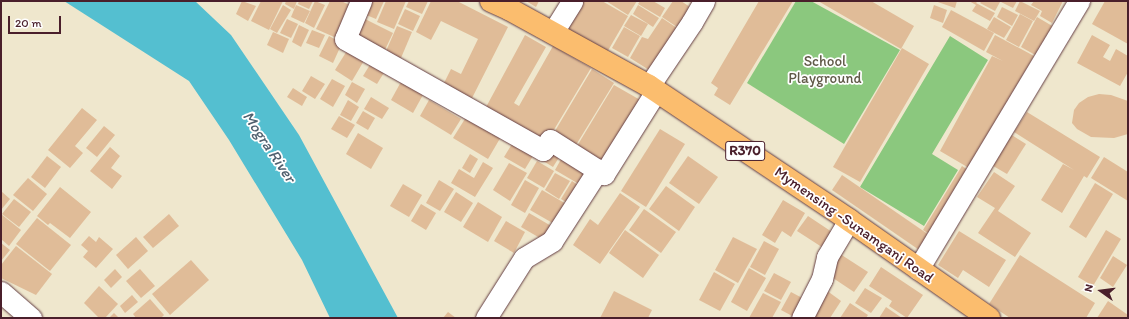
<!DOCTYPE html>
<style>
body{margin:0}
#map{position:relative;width:1129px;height:319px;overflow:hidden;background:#efe7cd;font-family:Itim,sans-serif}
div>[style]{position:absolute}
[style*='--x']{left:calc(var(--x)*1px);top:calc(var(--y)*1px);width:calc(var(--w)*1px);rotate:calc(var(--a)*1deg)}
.green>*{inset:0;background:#8bc87e}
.water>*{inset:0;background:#54bfd0}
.building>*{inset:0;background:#e0bc98}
.roads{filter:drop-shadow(0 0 1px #633d43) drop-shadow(0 0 1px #633d43)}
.minor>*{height:21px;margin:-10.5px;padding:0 10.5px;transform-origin:10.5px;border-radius:10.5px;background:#fff}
.major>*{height:22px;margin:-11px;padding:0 11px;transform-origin:11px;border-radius:11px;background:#fbbd6e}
span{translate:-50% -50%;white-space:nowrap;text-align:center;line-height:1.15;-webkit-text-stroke:3.5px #fff;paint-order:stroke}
.shield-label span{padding:1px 3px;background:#fff;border:1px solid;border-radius:3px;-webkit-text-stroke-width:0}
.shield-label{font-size:14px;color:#4a1f2b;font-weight:700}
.park-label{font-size:15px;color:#615a48}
.street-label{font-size:15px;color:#4a1f2b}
.water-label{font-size:16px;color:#4e5f6d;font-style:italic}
.frame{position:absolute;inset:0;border:2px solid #4a1f2b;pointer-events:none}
.north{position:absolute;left:1081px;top:271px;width:40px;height:40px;-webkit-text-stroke:3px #fff;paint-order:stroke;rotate:284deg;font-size:11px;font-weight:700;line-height:16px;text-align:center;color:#4a1f2b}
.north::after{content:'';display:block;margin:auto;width:14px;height:18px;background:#4a1f2b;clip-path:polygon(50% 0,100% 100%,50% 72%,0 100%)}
.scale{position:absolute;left:8px;top:16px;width:53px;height:18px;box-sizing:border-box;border:2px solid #4a1f2b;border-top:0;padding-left:5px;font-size:12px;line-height:14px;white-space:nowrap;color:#4a1f2b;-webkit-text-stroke:3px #fff;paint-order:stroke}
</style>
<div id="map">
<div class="green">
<i style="clip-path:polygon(796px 1px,811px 1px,900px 50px,844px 144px,747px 83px)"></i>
<i style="clip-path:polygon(950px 36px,988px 60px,932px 154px,958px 170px,924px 226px,860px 187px)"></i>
</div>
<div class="water">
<i style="clip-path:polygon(64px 1px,195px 1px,231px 35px,299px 135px,398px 318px,330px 318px,302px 260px,229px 140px,189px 81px)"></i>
</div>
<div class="building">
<i style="clip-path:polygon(242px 1px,256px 6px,248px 21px,236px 14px)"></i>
<i style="clip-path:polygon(261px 1px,283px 1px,269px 30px,251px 21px)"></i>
<i style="clip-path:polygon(286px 1px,297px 1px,294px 9px,285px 4px)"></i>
<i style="clip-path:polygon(299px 1px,313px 1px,309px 9px,298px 4px)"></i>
<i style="clip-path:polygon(315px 1px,325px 5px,314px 28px,305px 23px)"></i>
<i style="clip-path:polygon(330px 1px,341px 1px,356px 8px,341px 40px,316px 29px)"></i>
<i style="clip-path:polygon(363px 1px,384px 1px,376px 19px,359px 12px)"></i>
<i style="clip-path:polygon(386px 1px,406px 1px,394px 29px,377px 22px)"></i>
<i style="clip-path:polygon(409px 1px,428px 1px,422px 14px,406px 7px)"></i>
<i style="clip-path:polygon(431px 1px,457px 1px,508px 27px,469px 104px,441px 89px,451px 69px,461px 74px,478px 39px,441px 21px,431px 40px,416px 32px)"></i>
<i style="clip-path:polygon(526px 1px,539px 1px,536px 7px)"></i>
<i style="clip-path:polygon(572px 1px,602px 1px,628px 16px,606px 54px,558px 27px)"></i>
<i style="clip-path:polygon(606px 1px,637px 1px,628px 15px)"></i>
<i style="clip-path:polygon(640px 1px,653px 1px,665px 8px,660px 17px,638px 4px)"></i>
<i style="clip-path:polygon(673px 1px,681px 1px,693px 9px,680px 29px,662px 17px)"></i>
<i style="clip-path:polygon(759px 1px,793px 1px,730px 105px,714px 95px,718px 88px,711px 83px)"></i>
<i style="clip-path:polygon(818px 1px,871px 1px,914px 26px,901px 49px)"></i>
<i style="clip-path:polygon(935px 1px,957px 1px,955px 8px)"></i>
<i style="clip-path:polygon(969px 1px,978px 1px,976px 3px,995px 13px,990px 21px,972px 11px,976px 5px)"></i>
<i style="clip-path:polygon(982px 1px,997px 1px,1000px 2px,995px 11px,980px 3px)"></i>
<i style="clip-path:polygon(999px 1px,1017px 1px,1013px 8px)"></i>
<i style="clip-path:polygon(1020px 1px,1040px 11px,1034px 21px,1015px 11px)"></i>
<i style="clip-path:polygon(1034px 1px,1063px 1px,1052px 23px,1040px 16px,1042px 11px,1031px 5px)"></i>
<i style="clip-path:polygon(1105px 1px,1128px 1px,1128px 44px,1092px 24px)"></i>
<i style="clip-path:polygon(283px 5px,291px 10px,277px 33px,270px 29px)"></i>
<i style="clip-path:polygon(296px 5px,310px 11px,304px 23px,291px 17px)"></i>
<i style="clip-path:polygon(638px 5px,659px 18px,653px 27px,633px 14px)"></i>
<i style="clip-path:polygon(934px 5px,947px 10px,943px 23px,930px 18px)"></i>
<i style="clip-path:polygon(1002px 7px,1018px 15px,1012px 26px,997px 17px)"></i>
<i style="clip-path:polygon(405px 9px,420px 16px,413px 31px,398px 24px)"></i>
<i style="clip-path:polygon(951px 10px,994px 33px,984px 51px,942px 27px)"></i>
<i style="clip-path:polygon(1020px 14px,1033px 21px,1019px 47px,1006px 40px)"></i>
<i style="clip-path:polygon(631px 15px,648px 24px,641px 36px,624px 26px)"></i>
<i style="clip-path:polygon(361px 17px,393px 33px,382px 56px,350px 40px)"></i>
<i style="clip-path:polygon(994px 17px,1011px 27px,1004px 38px,987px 29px)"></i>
<i style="clip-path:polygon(1037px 17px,1054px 27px,1037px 56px,1021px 47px)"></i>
<i style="clip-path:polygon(662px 18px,680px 30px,654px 73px,630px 58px,642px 37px,648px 39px)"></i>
<i style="clip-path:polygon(287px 19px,298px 24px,291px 38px,280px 33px)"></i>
<i style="clip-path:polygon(299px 25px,309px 30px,301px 47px,292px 42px)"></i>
<i style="clip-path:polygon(397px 26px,412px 32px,398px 65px,383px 58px)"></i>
<i style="clip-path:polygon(624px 27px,640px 36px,628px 57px,612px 48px)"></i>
<i style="clip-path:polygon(312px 30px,325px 35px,319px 48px,306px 43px)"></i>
<i style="clip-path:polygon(273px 32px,289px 39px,283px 53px,267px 45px)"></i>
<i style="clip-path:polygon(525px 35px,546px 47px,514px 103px,519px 106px,553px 46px,591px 68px,546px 143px,485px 109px)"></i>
<i style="clip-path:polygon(995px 35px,1034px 56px,969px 168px,940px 151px,992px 56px,1003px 61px,986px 52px)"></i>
<i style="clip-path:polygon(1092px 35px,1110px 45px,1103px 57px,1110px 61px,1116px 49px,1128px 56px,1128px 72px,1120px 86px,1077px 63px)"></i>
<i style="clip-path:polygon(329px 36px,342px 43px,333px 63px,319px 56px)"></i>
<i style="clip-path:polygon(902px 48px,929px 64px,860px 182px,833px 167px)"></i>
<i style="clip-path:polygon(348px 49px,365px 59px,352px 81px,335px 70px)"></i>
<i style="clip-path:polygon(371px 63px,385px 71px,377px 84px,363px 76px)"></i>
<i style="clip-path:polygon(592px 69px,614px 83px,576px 145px,555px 131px,577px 94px,590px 102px,577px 94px)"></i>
<i style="clip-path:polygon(311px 76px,325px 84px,315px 99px,302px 91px)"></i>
<i style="clip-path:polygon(332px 79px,345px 86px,333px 107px,320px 99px)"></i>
<i style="clip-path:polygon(402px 80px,424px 93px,413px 113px,391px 100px)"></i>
<i style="clip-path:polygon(352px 82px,365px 89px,357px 103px,345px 95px)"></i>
<i style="clip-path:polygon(614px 85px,642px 101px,602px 167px,574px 151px)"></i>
<i style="clip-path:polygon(293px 88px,307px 97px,302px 106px,287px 97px)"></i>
<i style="clip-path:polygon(1099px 94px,1111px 95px,1128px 101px,1128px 134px,1114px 138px,1091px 137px,1077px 129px,1072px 123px,1074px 110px,1079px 103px,1088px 97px)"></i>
<i style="clip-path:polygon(371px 97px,389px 108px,382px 119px,364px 109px)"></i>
<i style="clip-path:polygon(348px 100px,359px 107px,351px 121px,340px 115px)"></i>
<i style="clip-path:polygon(429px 100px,461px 119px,451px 135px,420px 116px)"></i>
<i style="clip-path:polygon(82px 108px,97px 120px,75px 146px,83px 153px,70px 168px,48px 150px)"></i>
<i style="clip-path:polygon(363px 111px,375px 118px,368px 130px,356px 123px)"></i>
<i style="clip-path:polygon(1027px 112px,1100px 157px,1087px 178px,1084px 176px,1062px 213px,1041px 200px,1063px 164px,1074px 170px,1014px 132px)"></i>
<i style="clip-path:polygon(468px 114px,502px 135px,488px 159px,453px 138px)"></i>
<i style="clip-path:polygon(339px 116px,355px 125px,347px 138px,331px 129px)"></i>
<i style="clip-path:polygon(104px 126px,115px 135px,97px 157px,86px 148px)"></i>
<i style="clip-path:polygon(660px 129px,685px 144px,646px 207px,621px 191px)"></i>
<i style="clip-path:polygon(1007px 132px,1026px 144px,1007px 174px,988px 163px)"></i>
<i style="clip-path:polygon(358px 133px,383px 148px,371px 169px,346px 154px)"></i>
<i style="clip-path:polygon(515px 139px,536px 151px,525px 169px,504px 157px)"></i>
<i style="clip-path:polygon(549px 143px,563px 151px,553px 167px,540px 159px)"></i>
<i style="clip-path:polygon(110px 147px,120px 156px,111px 168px,122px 176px,112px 189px,90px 171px)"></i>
<i style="clip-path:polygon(470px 154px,478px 159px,470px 173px,462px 168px)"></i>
<i style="clip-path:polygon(564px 154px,594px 170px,584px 187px,555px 170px)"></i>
<i style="clip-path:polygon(47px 156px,61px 167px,45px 188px,31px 177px)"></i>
<i style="clip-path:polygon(688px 156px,718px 177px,699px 204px,669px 183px)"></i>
<i style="clip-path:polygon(1104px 157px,1128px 172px,1128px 201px,1091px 178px)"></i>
<i style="clip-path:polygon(537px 161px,554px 171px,544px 188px,527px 178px)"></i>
<i style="clip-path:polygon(483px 162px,493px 168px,475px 197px,451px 183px,459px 169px,474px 178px)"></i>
<i style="clip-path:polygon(509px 163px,527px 173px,510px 201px,493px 190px)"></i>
<i style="clip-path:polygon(962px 166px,974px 174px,935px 238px,923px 230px)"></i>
<i style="clip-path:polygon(994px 172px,1015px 186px,998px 211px,1031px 233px,1015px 257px,978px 233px,995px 208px,977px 197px)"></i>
<i style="clip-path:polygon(555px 173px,570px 181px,559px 199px,545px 190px)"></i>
<i style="clip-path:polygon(842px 175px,935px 239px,925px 254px,832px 190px)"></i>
<i style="clip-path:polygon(28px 178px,47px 194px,33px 211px,13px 195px)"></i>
<i style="clip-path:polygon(439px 180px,454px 189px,440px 211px,426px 203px)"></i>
<i style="clip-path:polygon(525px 180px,539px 188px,525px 213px,511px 205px)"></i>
<i style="clip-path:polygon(572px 181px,581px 187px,571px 205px,561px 199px)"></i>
<i style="clip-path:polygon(1095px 183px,1113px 194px,1086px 238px,1069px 227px)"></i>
<i style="clip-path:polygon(403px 184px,422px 195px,409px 217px,390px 206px)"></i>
<i style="clip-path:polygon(666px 186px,695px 207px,679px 231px,649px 209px)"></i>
<i style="clip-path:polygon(60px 187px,91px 212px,70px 238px,50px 223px,48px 225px,37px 216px)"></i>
<i style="clip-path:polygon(542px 190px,568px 205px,556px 225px,530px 210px)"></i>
<i style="clip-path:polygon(1px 191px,10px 199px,1px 210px)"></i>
<i style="clip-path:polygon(456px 192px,473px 203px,461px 222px,444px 212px)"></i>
<i style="clip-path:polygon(620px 193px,640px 207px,600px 264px,573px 245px,590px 219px,598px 225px)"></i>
<i style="clip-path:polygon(14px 199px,31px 212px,19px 227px,2px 214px)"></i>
<i style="clip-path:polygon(783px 200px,805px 213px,791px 237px,782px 231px,775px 243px,762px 235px)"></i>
<i style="clip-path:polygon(478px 202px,502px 217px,488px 242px,463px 227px)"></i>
<i style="clip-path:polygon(421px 204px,436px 213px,426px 230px,411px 221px)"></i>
<i style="clip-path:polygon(644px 209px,676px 232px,661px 253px,629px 230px)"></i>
<i style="clip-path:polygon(529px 213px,553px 227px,545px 241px,521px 227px)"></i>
<i style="clip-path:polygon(1px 214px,21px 230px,9px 246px,1px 239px)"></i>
<i style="clip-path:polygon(169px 214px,179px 226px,153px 248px,143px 237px)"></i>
<i style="clip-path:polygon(808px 216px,838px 236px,828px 251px,797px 231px)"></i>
<i style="clip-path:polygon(37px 218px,71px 245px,50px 271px,16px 244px)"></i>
<i style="clip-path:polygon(506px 221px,525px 232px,514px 253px,494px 241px)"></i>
<i style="clip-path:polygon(625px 230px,659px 255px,643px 278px,609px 253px)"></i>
<i style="clip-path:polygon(1106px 230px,1121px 239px,1093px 286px,1078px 277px)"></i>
<i style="clip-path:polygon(959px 231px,1006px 260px,989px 287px,963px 270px,958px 278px,938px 265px)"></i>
<i style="clip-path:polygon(89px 236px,96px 242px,99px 237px,113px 249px,96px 268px,83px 257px,88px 251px,81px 245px)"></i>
<i style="clip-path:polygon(136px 237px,148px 251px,128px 269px,116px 255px)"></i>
<i style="clip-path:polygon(733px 237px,757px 249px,738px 283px,715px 270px)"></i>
<i style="clip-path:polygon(764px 241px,779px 249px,765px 275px,750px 267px)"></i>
<i style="clip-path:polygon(1px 243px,10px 250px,1px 261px)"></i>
<i style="clip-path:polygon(16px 246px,52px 274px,36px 295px,1px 278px,1px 265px)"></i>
<i style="clip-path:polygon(837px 252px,868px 272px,854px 292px,824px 272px)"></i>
<i style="clip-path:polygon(1020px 255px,1095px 303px,1086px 318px,1010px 318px,989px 304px)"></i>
<i style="clip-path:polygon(1113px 256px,1127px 265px,1113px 287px,1100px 278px)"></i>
<i style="clip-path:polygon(191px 260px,209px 280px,170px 315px,152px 294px)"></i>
<i style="clip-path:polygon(881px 267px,923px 295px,907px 318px,889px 306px,892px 301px,869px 286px)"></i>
<i style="clip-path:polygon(749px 268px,766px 278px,747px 311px,731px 302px)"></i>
<i style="clip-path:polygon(115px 269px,122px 277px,111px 288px,104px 280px)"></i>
<i style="clip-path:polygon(140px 269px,155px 286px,141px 298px,126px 281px)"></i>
<i style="clip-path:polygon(714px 272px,735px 284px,720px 311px,699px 300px)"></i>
<i style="clip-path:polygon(774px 273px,791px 282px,781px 300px,764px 291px)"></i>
<i style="clip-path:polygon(99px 286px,118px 304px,105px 318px,99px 318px,84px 303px)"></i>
<i style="clip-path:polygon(865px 288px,882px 298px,871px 313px,855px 303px)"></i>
<i style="clip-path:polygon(826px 290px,841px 301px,830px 318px,807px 318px)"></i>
<i style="clip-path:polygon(614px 291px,652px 310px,648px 318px,600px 318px)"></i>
<i style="clip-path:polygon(791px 292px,806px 300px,796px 318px,781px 310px)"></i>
<i style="clip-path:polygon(763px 293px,781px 302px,772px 318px,749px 318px)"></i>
<i style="clip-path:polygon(132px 295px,138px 302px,125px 313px,120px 306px)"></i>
<i style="clip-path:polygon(150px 299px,164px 315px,161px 318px,136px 318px,133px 314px)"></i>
<i style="clip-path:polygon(1108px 301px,1128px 315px,1128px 318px,1097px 318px)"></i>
<i style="clip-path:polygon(850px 303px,868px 315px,866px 318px,840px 318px)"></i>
<i style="clip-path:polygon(886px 307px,902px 318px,879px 318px)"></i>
<i style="clip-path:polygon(448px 312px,456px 318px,443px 318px)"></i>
<i style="clip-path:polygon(114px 313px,119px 318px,109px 318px)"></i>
</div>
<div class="roads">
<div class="minor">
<i style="--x:361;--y:1;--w:41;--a:112.8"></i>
<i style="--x:345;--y:39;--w:227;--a:29.3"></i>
<i style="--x:543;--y:150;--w:12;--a:-55"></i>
<i style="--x:550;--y:140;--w:64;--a:32.2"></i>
<i style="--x:604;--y:174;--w:98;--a:-57.9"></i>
<i style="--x:553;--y:32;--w:36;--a:-58"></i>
<i style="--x:649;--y:86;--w:77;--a:-56.1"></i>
<i style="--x:692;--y:22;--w:24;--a:-60"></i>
<i style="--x:918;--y:269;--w:313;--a:-59"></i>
<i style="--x:1;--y:292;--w:40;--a:41"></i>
<i style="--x:486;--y:318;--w:71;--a:-57.7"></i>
<i style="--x:524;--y:258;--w:33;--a:-31"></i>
<i style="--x:552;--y:241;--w:85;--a:-57.1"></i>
<i style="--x:802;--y:318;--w:44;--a:-62.9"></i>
<i style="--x:822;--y:279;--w:23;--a:-77"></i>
<i style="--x:827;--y:257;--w:43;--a:-59.3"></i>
</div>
<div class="major">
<i style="--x:491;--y:1;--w:20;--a:24"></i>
<i style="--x:509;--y:9;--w:160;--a:28.8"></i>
<i style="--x:649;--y:86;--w:241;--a:33.8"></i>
<i style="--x:849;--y:220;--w:171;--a:35"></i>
</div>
</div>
<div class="shield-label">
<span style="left:745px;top:151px">R370</span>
</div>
<div class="park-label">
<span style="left:825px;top:70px">School<br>Playground</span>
</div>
<div class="street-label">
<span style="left:854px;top:225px;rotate:35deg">Mymensing -Sunamganj Road</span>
</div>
<div class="water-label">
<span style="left:269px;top:147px;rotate:56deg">Mogra River</span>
</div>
<div class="frame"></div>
<div class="north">N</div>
<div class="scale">20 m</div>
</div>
